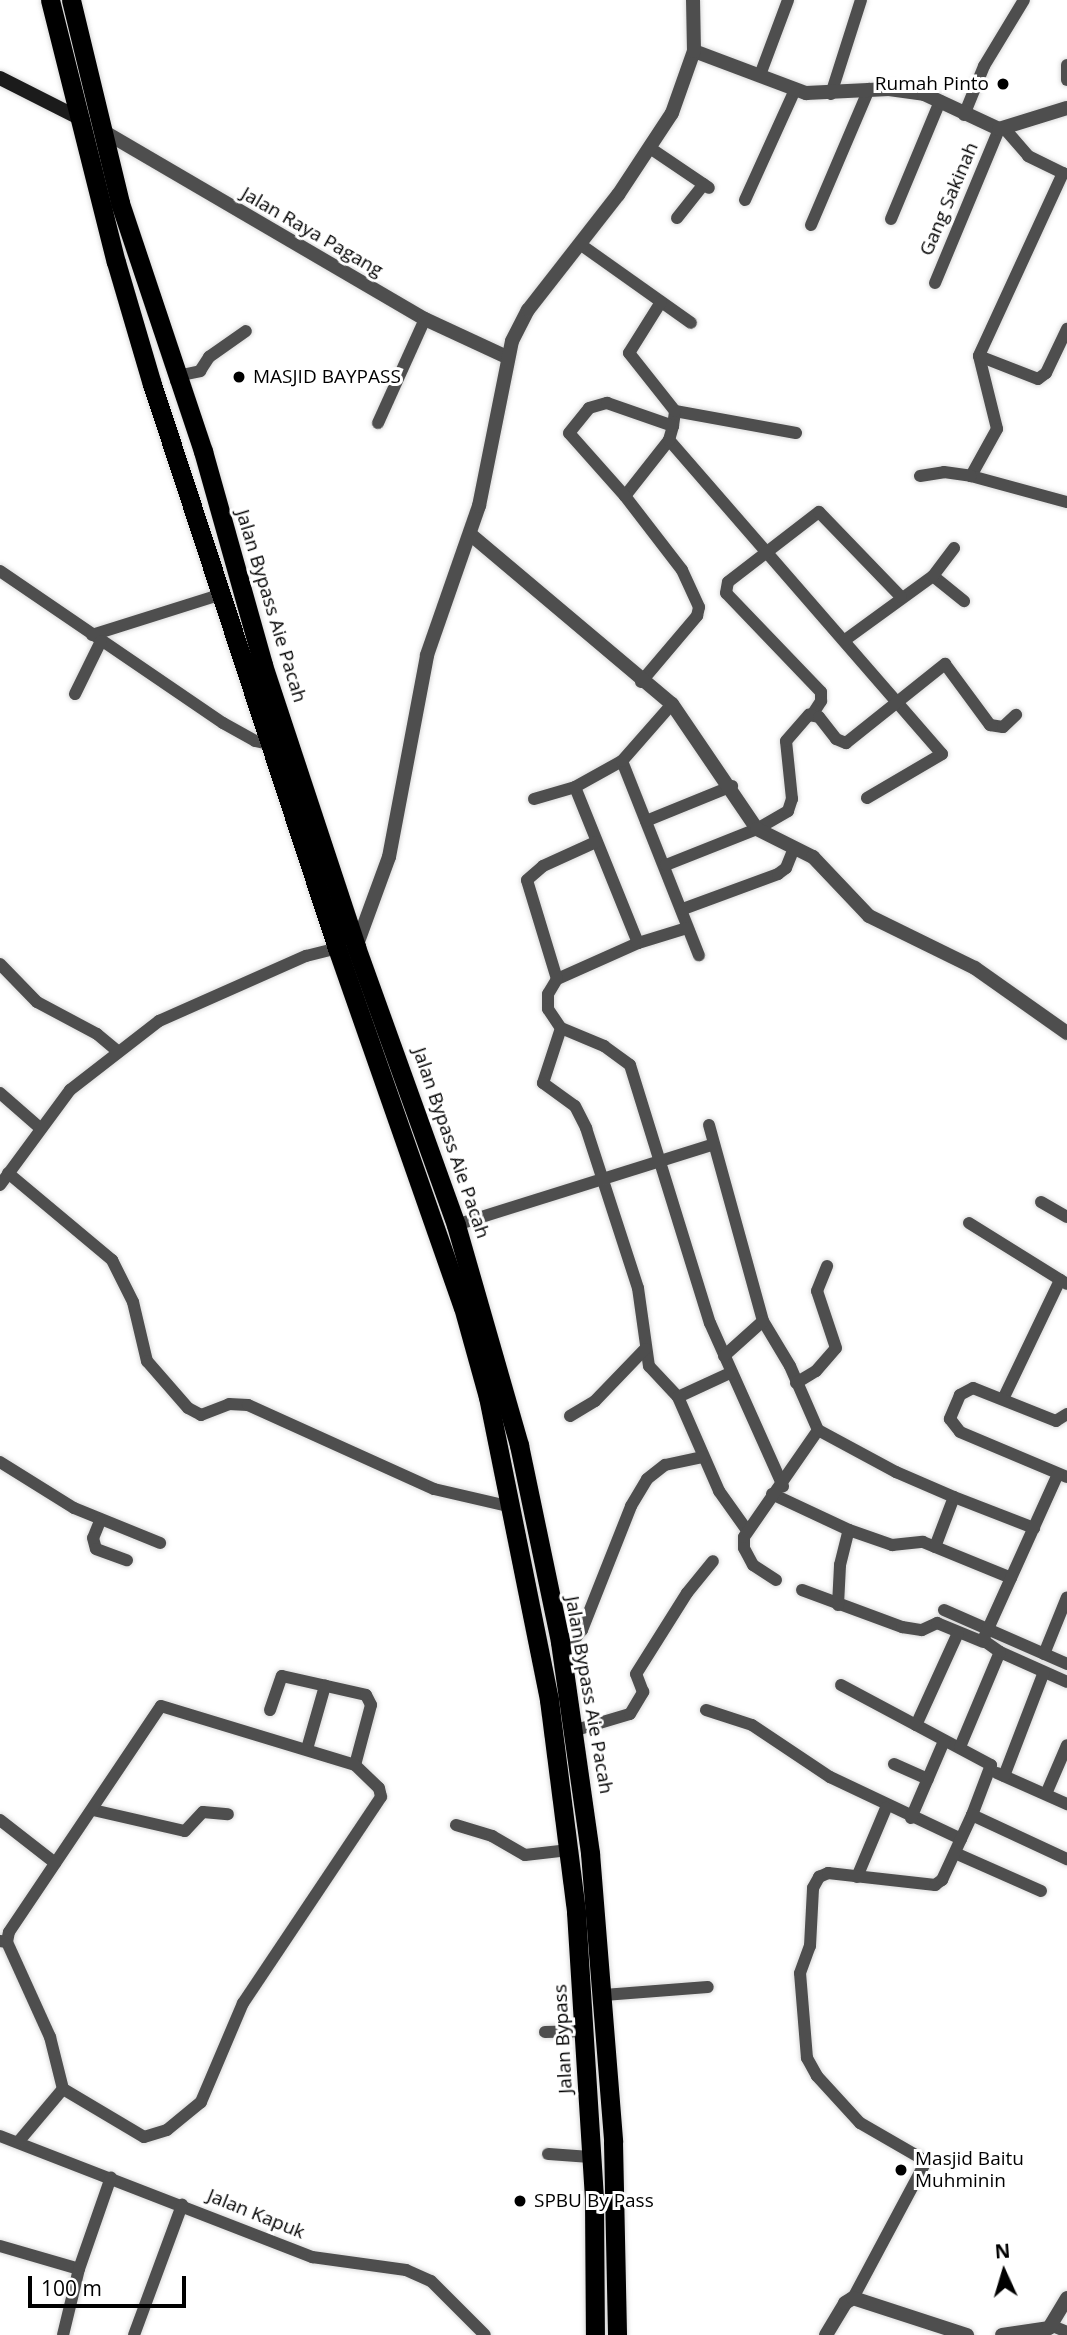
<!DOCTYPE html>
<style>
body{margin:0}
#map{position:relative;width:1067px;height:2335px;overflow:hidden;background:#fff;font-family:"Open Sans",sans-serif}
div>[style]{position:absolute}
[style*='--x']{left:calc(var(--x)*1px);top:calc(var(--y)*1px);width:calc(var(--w)*1px);rotate:calc(var(--a)*1deg)}
.roads{filter:drop-shadow(0 0 2px #dbdbdb) drop-shadow(0 0 2px #dbdbdb)}
.minor>*{height:12px;margin:-6px;padding:0 6px;transform-origin:6px;border-radius:6px;background:#4e4e4e}
.tertiary>*{height:14px;margin:-7px;padding:0 7px;transform-origin:7px;border-radius:7px;background:#4e4e4e}
.secondary>*{height:14px;margin:-7px;padding:0 7px;transform-origin:7px;border-radius:7px;background:#1b1b1b}
.trunk>*{height:19px;margin:-9.5px;padding:0 9.5px;transform-origin:9.5px;border-radius:9.5px;background:#000}
.dots>*{width:19px;height:19px;translate:-50% -50%;box-sizing:border-box;border:4px solid #fff;border-radius:50%}
span{translate:-50% -50%;white-space:nowrap;text-align:center;line-height:1.15;-webkit-text-stroke:6px #fff;paint-order:stroke}
.poi-label{font-size:19px;color:#000}
.right{translate:-100% -50%;text-align:right}
.left{translate:0 -50%;text-align:left}
.street-label{font-size:19px;color:#000}
.north{position:absolute;left:969px;top:2237px;width:70px;height:70px;-webkit-text-stroke:5px #fff;paint-order:stroke;rotate:356deg;font-size:19px;font-weight:700;line-height:28px;text-align:center;color:#000}
.north::after{content:'';display:block;margin:auto;width:24px;height:32px;background:#000;clip-path:polygon(50% 0,100% 100%,50% 72%,0 100%)}
.scale{position:absolute;left:28px;top:2276px;width:158px;height:32px;box-sizing:border-box;border:4px solid #000;border-top:0;padding-left:9px;font-size:21px;line-height:24px;white-space:nowrap;color:#000;-webkit-text-stroke:5px #fff;paint-order:stroke}
</style>
<div id="map">
<div class="roads">
<div class="minor">
<i style="--x:1067;--y:65;--w:15;--a:90"></i>
<i style="--x:760;--y:75;--w:80;--a:-69.5"></i>
<i style="--x:831;--y:94;--w:99;--a:-72.3"></i>
<i style="--x:964;--y:115;--w:53;--a:-67.8"></i>
<i style="--x:984;--y:66;--w:77;--a:-58.8"></i>
<i style="--x:1004;--y:128;--w:37;--a:49"></i>
<i style="--x:1028;--y:156;--w:39;--a:26"></i>
<i style="--x:1063;--y:173;--w:201;--a:114.7"></i>
<i style="--x:979;--y:356;--w:75;--a:76.1"></i>
<i style="--x:997;--y:429;--w:54;--a:119"></i>
<i style="--x:971;--y:476;--w:99;--a:15.2"></i>
<i style="--x:650;--y:148;--w:71;--a:34.1"></i>
<i style="--x:745;--y:200;--w:121;--a:-65.6"></i>
<i style="--x:677;--y:218;--w:43;--a:-51.5"></i>
<i style="--x:891;--y:219;--w:128;--a:-67.4"></i>
<i style="--x:811;--y:225;--w:148;--a:-66.9"></i>
<i style="--x:580;--y:244;--w:136;--a:35.4"></i>
<i style="--x:935;--y:283;--w:167;--a:-67.4"></i>
<i style="--x:979;--y:356;--w:63;--a:21.3"></i>
<i style="--x:1038;--y:379;--w:10;--a:-37"></i>
<i style="--x:1046;--y:373;--w:49;--a:-64.5"></i>
<i style="--x:176;--y:381;--w:5;--a:-79"></i>
<i style="--x:177;--y:376;--w:24;--a:-12"></i>
<i style="--x:200;--y:371;--w:17;--a:-57"></i>
<i style="--x:209;--y:357;--w:45;--a:-35.1"></i>
<i style="--x:675;--y:411;--w:123;--a:10.3"></i>
<i style="--x:378;--y:423;--w:114;--a:-65.7"></i>
<i style="--x:669;--y:440;--w:416;--a:49"></i>
<i style="--x:942;--y:754;--w:87;--a:149.6"></i>
<i style="--x:920;--y:476;--w:24;--a:-9"></i>
<i style="--x:944;--y:472;--w:27;--a:8"></i>
<i style="--x:625;--y:496;--w:71;--a:-51.8"></i>
<i style="--x:669;--y:440;--w:15;--a:-74"></i>
<i style="--x:673;--y:426;--w:15;--a:-82"></i>
<i style="--x:675;--y:411;--w:74;--a:-128.4"></i>
<i style="--x:629;--y:353;--w:60;--a:-57.9"></i>
<i style="--x:0;--y:571;--w:270;--a:34.3"></i>
<i style="--x:223;--y:723;--w:37;--a:29"></i>
<i style="--x:255;--y:741;--w:19;--a:12"></i>
<i style="--x:933;--y:576;--w:40;--a:39"></i>
<i style="--x:92;--y:635;--w:136;--a:-17.5"></i>
<i style="--x:845;--y:640;--w:109;--a:-36"></i>
<i style="--x:933;--y:576;--w:35;--a:-53"></i>
<i style="--x:641;--y:682;--w:87;--a:-49.7"></i>
<i style="--x:697;--y:616;--w:9;--a:-77"></i>
<i style="--x:699;--y:607;--w:41;--a:-114.7"></i>
<i style="--x:682;--y:570;--w:93;--a:-127.6"></i>
<i style="--x:625;--y:496;--w:84;--a:-131.6"></i>
<i style="--x:569;--y:433;--w:32;--a:-51"></i>
<i style="--x:589;--y:408;--w:19;--a:-16"></i>
<i style="--x:607;--y:403;--w:70;--a:19.2"></i>
<i style="--x:75;--y:694;--w:59;--a:-63.9"></i>
<i style="--x:812;--y:715;--w:17;--a:-57"></i>
<i style="--x:821;--y:701;--w:9;--a:-90"></i>
<i style="--x:821;--y:692;--w:137;--a:-133.8"></i>
<i style="--x:726;--y:593;--w:11;--a:-80"></i>
<i style="--x:728;--y:582;--w:115;--a:-37.6"></i>
<i style="--x:819;--y:512;--w:118;--a:46"></i>
<i style="--x:622;--y:761;--w:209;--a:68.4"></i>
<i style="--x:534;--y:799;--w:43;--a:-16.3"></i>
<i style="--x:646;--y:821;--w:93;--a:-22.1"></i>
<i style="--x:666;--y:865;--w:98;--a:-21.6"></i>
<i style="--x:757;--y:829;--w:36;--a:-30"></i>
<i style="--x:788;--y:811;--w:13;--a:-72"></i>
<i style="--x:792;--y:799;--w:58;--a:-95.9"></i>
<i style="--x:786;--y:741;--w:35;--a:-49"></i>
<i style="--x:809;--y:715;--w:10;--a:11"></i>
<i style="--x:819;--y:717;--w:28;--a:52"></i>
<i style="--x:836;--y:739;--w:11;--a:22"></i>
<i style="--x:846;--y:743;--w:127;--a:-38.6"></i>
<i style="--x:945;--y:664;--w:76;--a:53.6"></i>
<i style="--x:990;--y:725;--w:13;--a:9"></i>
<i style="--x:1003;--y:727;--w:18;--a:-43"></i>
<i style="--x:683;--y:909;--w:101;--a:-20.2"></i>
<i style="--x:778;--y:874;--w:10;--a:-37"></i>
<i style="--x:786;--y:868;--w:22;--a:-68"></i>
<i style="--x:687;--y:928;--w:51;--a:163"></i>
<i style="--x:638;--y:943;--w:89;--a:156"></i>
<i style="--x:557;--y:979;--w:17;--a:121"></i>
<i style="--x:548;--y:994;--w:15;--a:90"></i>
<i style="--x:548;--y:1009;--w:23;--a:56"></i>
<i style="--x:561;--y:1028;--w:47;--a:22.7"></i>
<i style="--x:604;--y:1046;--w:32;--a:36"></i>
<i style="--x:630;--y:1065;--w:270;--a:72.8"></i>
<i style="--x:710;--y:1323;--w:179;--a:65.9"></i>
<i style="--x:638;--y:943;--w:168;--a:-112"></i>
<i style="--x:575;--y:787;--w:54;--a:-29"></i>
<i style="--x:622;--y:761;--w:76;--a:-48.7"></i>
<i style="--x:0;--y:964;--w:53;--a:45.8"></i>
<i style="--x:37;--y:1002;--w:68;--a:28.1"></i>
<i style="--x:97;--y:1034;--w:26;--a:40"></i>
<i style="--x:557;--y:979;--w:103;--a:-106.9"></i>
<i style="--x:527;--y:880;--w:21;--a:-41"></i>
<i style="--x:543;--y:866;--w:58;--a:-24.4"></i>
<i style="--x:561;--y:1028;--w:58;--a:108.1"></i>
<i style="--x:543;--y:1083;--w:39;--a:36"></i>
<i style="--x:575;--y:1106;--w:25;--a:63"></i>
<i style="--x:586;--y:1128;--w:168;--a:72"></i>
<i style="--x:638;--y:1288;--w:79;--a:82"></i>
<i style="--x:649;--y:1366;--w:42;--a:46.9"></i>
<i style="--x:678;--y:1397;--w:103;--a:66.4"></i>
<i style="--x:719;--y:1491;--w:47;--a:54.6"></i>
<i style="--x:0;--y:1093;--w:52;--a:41.1"></i>
<i style="--x:709;--y:1125;--w:203;--a:74.6"></i>
<i style="--x:763;--y:1321;--w:52;--a:59"></i>
<i style="--x:790;--y:1366;--w:70;--a:66.4"></i>
<i style="--x:8;--y:1173;--w:136;--a:39.9"></i>
<i style="--x:112;--y:1260;--w:47;--a:63.4"></i>
<i style="--x:133;--y:1302;--w:61;--a:76.7"></i>
<i style="--x:147;--y:1361;--w:62;--a:48.9"></i>
<i style="--x:188;--y:1408;--w:15;--a:28"></i>
<i style="--x:201;--y:1415;--w:30;--a:-21"></i>
<i style="--x:229;--y:1404;--w:19;--a:3"></i>
<i style="--x:248;--y:1405;--w:204;--a:24.3"></i>
<i style="--x:434;--y:1489;--w:80;--a:13"></i>
<i style="--x:0;--y:1185;--w:118;--a:-53.6"></i>
<i style="--x:70;--y:1090;--w:113;--a:-37.8"></i>
<i style="--x:159;--y:1021;--w:161;--a:-23.9"></i>
<i style="--x:306;--y:956;--w:32;--a:-14"></i>
<i style="--x:1041;--y:1202;--w:30;--a:30"></i>
<i style="--x:969;--y:1223;--w:115;--a:31.9"></i>
<i style="--x:456;--y:1225;--w:270;--a:-17.4"></i>
<i style="--x:724;--y:1356;--w:52;--a:-41.9"></i>
<i style="--x:796;--y:1383;--w:23;--a:-31"></i>
<i style="--x:816;--y:1371;--w:30;--a:-49"></i>
<i style="--x:836;--y:1348;--w:60;--a:-108.4"></i>
<i style="--x:817;--y:1291;--w:27;--a:-68"></i>
<i style="--x:678;--y:1397;--w:57;--a:-24.8"></i>
<i style="--x:1004;--y:1397;--w:130;--a:-64.4"></i>
<i style="--x:1067;--y:1414;--w:13;--a:148"></i>
<i style="--x:1056;--y:1421;--w:89;--a:-158.3"></i>
<i style="--x:973;--y:1388;--w:15;--a:152"></i>
<i style="--x:960;--y:1395;--w:26;--a:113"></i>
<i style="--x:950;--y:1419;--w:16;--a:52"></i>
<i style="--x:960;--y:1432;--w:116;--a:22.8"></i>
<i style="--x:570;--y:1416;--w:29;--a:-31"></i>
<i style="--x:595;--y:1401;--w:72;--a:-46.1"></i>
<i style="--x:0;--y:1462;--w:87;--a:31.9"></i>
<i style="--x:74;--y:1508;--w:93;--a:22.1"></i>
<i style="--x:772;--y:1494;--w:85;--a:25.1"></i>
<i style="--x:849;--y:1530;--w:46;--a:19.2"></i>
<i style="--x:892;--y:1545;--w:31;--a:-6"></i>
<i style="--x:923;--y:1542;--w:95;--a:22.2"></i>
<i style="--x:100;--y:1521;--w:18;--a:112"></i>
<i style="--x:93;--y:1538;--w:11;--a:75"></i>
<i style="--x:96;--y:1549;--w:33;--a:20"></i>
<i style="--x:935;--y:1547;--w:53;--a:-69.2"></i>
<i style="--x:954;--y:1497;--w:86;--a:21.2"></i>
<i style="--x:776;--y:1580;--w:27;--a:-147"></i>
<i style="--x:753;--y:1565;--w:19;--a:-118"></i>
<i style="--x:744;--y:1548;--w:11;--a:-90"></i>
<i style="--x:744;--y:1537;--w:130;--a:-55.3"></i>
<i style="--x:818;--y:1430;--w:89;--a:28.3"></i>
<i style="--x:896;--y:1472;--w:63;--a:23.3"></i>
<i style="--x:802;--y:1590;--w:107;--a:20.3"></i>
<i style="--x:902;--y:1627;--w:20;--a:9"></i>
<i style="--x:922;--y:1630;--w:17;--a:-25"></i>
<i style="--x:937;--y:1623;--w:50;--a:22.4"></i>
<i style="--x:838;--y:1605;--w:40;--a:-87.1"></i>
<i style="--x:840;--y:1565;--w:36;--a:-76"></i>
<i style="--x:944;--y:1610;--w:134;--a:23.7"></i>
<i style="--x:958;--y:1633;--w:101;--a:114.5"></i>
<i style="--x:916;--y:1725;--w:85;--a:28.1"></i>
<i style="--x:991;--y:1765;--w:53;--a:110.8"></i>
<i style="--x:560;--y:1642;--w:18;--a:-19"></i>
<i style="--x:577;--y:1636;--w:8;--a:-50"></i>
<i style="--x:582;--y:1630;--w:133;--a:-68.4"></i>
<i style="--x:631;--y:1506;--w:31;--a:-59"></i>
<i style="--x:647;--y:1479;--w:23;--a:-38"></i>
<i style="--x:665;--y:1465;--w:39;--a:-12"></i>
<i style="--x:1000;--y:1652;--w:73;--a:24.1"></i>
<i style="--x:1044;--y:1654;--w:61;--a:-68"></i>
<i style="--x:841;--y:1685;--w:85;--a:28.1"></i>
<i style="--x:270;--y:1710;--w:36;--a:-71"></i>
<i style="--x:282;--y:1676;--w:86;--a:12.7"></i>
<i style="--x:366;--y:1695;--w:11;--a:63"></i>
<i style="--x:371;--y:1705;--w:62;--a:104.9"></i>
<i style="--x:706;--y:1710;--w:48;--a:18.1"></i>
<i style="--x:752;--y:1725;--w:94;--a:33.7"></i>
<i style="--x:830;--y:1777;--w:145;--a:25.3"></i>
<i style="--x:576;--y:1730;--w:56;--a:-16.5"></i>
<i style="--x:630;--y:1714;--w:26;--a:-59"></i>
<i style="--x:643;--y:1692;--w:19;--a:-111"></i>
<i style="--x:636;--y:1674;--w:96;--a:-57.8"></i>
<i style="--x:687;--y:1593;--w:41;--a:-50.9"></i>
<i style="--x:960;--y:1747;--w:103;--a:-67.2"></i>
<i style="--x:1000;--y:1652;--w:21;--a:-145"></i>
<i style="--x:983;--y:1640;--w:182;--a:-65.7"></i>
<i style="--x:307;--y:1749;--w:66;--a:-74.1"></i>
<i style="--x:894;--y:1764;--w:37;--a:24"></i>
<i style="--x:997;--y:1773;--w:77;--a:23.9"></i>
<i style="--x:1004;--y:1776;--w:111;--a:-69"></i>
<i style="--x:1046;--y:1794;--w:53;--a:-66.8"></i>
<i style="--x:93;--y:1810;--w:94;--a:12.9"></i>
<i style="--x:185;--y:1831;--w:26;--a:-47"></i>
<i style="--x:203;--y:1812;--w:25;--a:5"></i>
<i style="--x:911;--y:1818;--w:84;--a:-66.8"></i>
<i style="--x:0;--y:1820;--w:70;--a:38"></i>
<i style="--x:456;--y:1825;--w:38;--a:17"></i>
<i style="--x:492;--y:1836;--w:38;--a:30"></i>
<i style="--x:525;--y:1855;--w:44;--a:-6.5"></i>
<i style="--x:955;--y:1853;--w:94;--a:23.8"></i>
<i style="--x:857;--y:1877;--w:75;--a:-67.2"></i>
<i style="--x:0;--y:1941;--w:7;--a:8"></i>
<i style="--x:7;--y:1942;--w:10;--a:-79"></i>
<i style="--x:9;--y:1932;--w:272;--a:-56.1"></i>
<i style="--x:161;--y:1706;--w:203;--a:16.9"></i>
<i style="--x:355;--y:1765;--w:33;--a:44"></i>
<i style="--x:379;--y:1788;--w:9;--a:77"></i>
<i style="--x:381;--y:1797;--w:248;--a:123.8"></i>
<i style="--x:243;--y:2003;--w:108;--a:113"></i>
<i style="--x:201;--y:2102;--w:44;--a:140.5"></i>
<i style="--x:167;--y:2130;--w:24;--a:163"></i>
<i style="--x:144;--y:2137;--w:94;--a:-149.3"></i>
<i style="--x:63;--y:2089;--w:54;--a:-104"></i>
<i style="--x:50;--y:2037;--w:104;--a:-114.4"></i>
<i style="--x:604;--y:1995;--w:104;--a:-4.4"></i>
<i style="--x:545;--y:2032;--w:42;--a:-1.4"></i>
<i style="--x:0;--y:2136;--w:335;--a:21.2"></i>
<i style="--x:312;--y:2257;--w:95;--a:7.9"></i>
<i style="--x:406;--y:2270;--w:27;--a:24"></i>
<i style="--x:431;--y:2281;--w:76;--a:45"></i>
<i style="--x:19;--y:2141;--w:68;--a:-49.8"></i>
<i style="--x:548;--y:2154;--w:43;--a:4"></i>
<i style="--x:0;--y:2246;--w:82;--a:16.2"></i>
<i style="--x:853;--y:2298;--w:151;--a:-61.9"></i>
<i style="--x:924;--y:2165;--w:9;--a:-122"></i>
<i style="--x:919;--y:2157;--w:68;--a:-150"></i>
<i style="--x:860;--y:2123;--w:64;--a:-132.5"></i>
<i style="--x:817;--y:2076;--w:21;--a:-119"></i>
<i style="--x:807;--y:2058;--w:85;--a:-94.7"></i>
<i style="--x:800;--y:1973;--w:29;--a:-70"></i>
<i style="--x:810;--y:1946;--w:58;--a:-87"></i>
<i style="--x:813;--y:1888;--w:13;--a:-61"></i>
<i style="--x:819;--y:1877;--w:10;--a:-24"></i>
<i style="--x:828;--y:1873;--w:108;--a:6.4"></i>
<i style="--x:935;--y:1885;--w:9;--a:-36"></i>
<i style="--x:942;--y:1880;--w:72;--a:-65.2"></i>
<i style="--x:972;--y:1815;--w:105;--a:24.9"></i>
<i style="--x:1050;--y:2325;--w:18;--a:22"></i>
<i style="--x:63;--y:2335;--w:68;--a:-76.4"></i>
<i style="--x:79;--y:2269;--w:97;--a:-70.8"></i>
<i style="--x:134;--y:2335;--w:139;--a:-69.7"></i>
</div>
<div class="tertiary">
<i style="--x:694;--y:51;--w:120;--a:20.6"></i>
<i style="--x:806;--y:93;--w:83;--a:-2.8"></i>
<i style="--x:889;--y:89;--w:35;--a:8"></i>
<i style="--x:924;--y:94;--w:83;--a:25"></i>
<i style="--x:999;--y:129;--w:71;--a:-17.2"></i>
<i style="--x:103;--y:131;--w:373;--a:30.3"></i>
<i style="--x:425;--y:319;--w:90;--a:24.9"></i>
<i style="--x:470;--y:534;--w:264;--a:40.1"></i>
<i style="--x:672;--y:704;--w:151;--a:55.8"></i>
<i style="--x:757;--y:829;--w:63;--a:26.6"></i>
<i style="--x:813;--y:857;--w:81;--a:46.5"></i>
<i style="--x:869;--y:916;--w:118;--a:26.1"></i>
<i style="--x:975;--y:968;--w:113;--a:35.2"></i>
<i style="--x:356;--y:947;--w:96;--a:-69.9"></i>
<i style="--x:389;--y:857;--w:206;--a:-79.3"></i>
<i style="--x:427;--y:655;--w:158;--a:-70.8"></i>
<i style="--x:479;--y:506;--w:168;--a:-78.7"></i>
<i style="--x:512;--y:341;--w:35;--a:-63"></i>
<i style="--x:528;--y:310;--w:146;--a:-52"></i>
<i style="--x:618;--y:195;--w:98;--a:-56.6"></i>
<i style="--x:672;--y:113;--w:66;--a:-70.5"></i>
<i style="--x:694;--y:51;--w:51;--a:-91.1"></i>
<i style="--x:826;--y:2335;--w:37;--a:-59"></i>
<i style="--x:845;--y:2303;--w:9;--a:-32"></i>
<i style="--x:853;--y:2298;--w:120;--a:18"></i>
<i style="--x:1002;--y:2335;--w:48;--a:-8.5"></i>
<i style="--x:1049;--y:2328;--w:35;--a:-59"></i>
</div>
<div class="secondary">
<i style="--x:0;--y:78;--w:93;--a:26.8"></i>
</div>
<div class="trunk">
<i style="--x:50;--y:0;--w:270;--a:75.9"></i>
<i style="--x:116;--y:262;--w:127;--a:73.6"></i>
<i style="--x:152;--y:384;--w:594;--a:71.84"></i>
<i style="--x:337;--y:948;--w:380;--a:70.7"></i>
<i style="--x:463;--y:1307;--w:93;--a:74.5"></i>
<i style="--x:488;--y:1397;--w:309;--a:78.6"></i>
<i style="--x:549;--y:1700;--w:214;--a:82.7"></i>
<i style="--x:576;--y:1912;--w:290;--a:86.4"></i>
<i style="--x:594;--y:2201;--w:134;--a:89.6"></i>
<i style="--x:71;--y:0;--w:209;--a:76.4"></i>
<i style="--x:120;--y:203;--w:262;--a:71.5"></i>
<i style="--x:203;--y:451;--w:222;--a:74.3"></i>
<i style="--x:263;--y:665;--w:297;--a:71.7"></i>
<i style="--x:356;--y:947;--w:295;--a:70.2"></i>
<i style="--x:456;--y:1225;--w:229;--a:74"></i>
<i style="--x:519;--y:1445;--w:201;--a:78.2"></i>
<i style="--x:560;--y:1642;--w:213;--a:81.9"></i>
<i style="--x:590;--y:1853;--w:290;--a:85.4"></i>
<i style="--x:613;--y:2142;--w:193;--a:88.8"></i>
</div>
</div>
<div class="dots">
<i style="left:1003px;top:84px;background:#000"></i>
<i style="left:239px;top:377px;background:#000"></i>
<i style="left:901px;top:2170px;background:#000"></i>
<i style="left:520px;top:2201px;background:#000"></i>
</div>
<div class="poi-label">
<span class="right" style="left:989px;top:84px">Rumah Pinto</span>
<span class="left" style="left:253px;top:377px">MASJID BAYPASS</span>
<span class="left" style="left:915px;top:2170px">Masjid Baitu<br>Muhminin</span>
<span class="left" style="left:534px;top:2201px">SPBU By Pass</span>
</div>
<div class="street-label">
<span style="left:949px;top:199px;rotate:-67deg">Gang Sakinah</span>
<span style="left:312px;top:232px;rotate:30deg">Jalan Raya Pagang</span>
<span style="left:271px;top:606px;rotate:73deg">Jalan Bypass Aie Pacah</span>
<span style="left:451px;top:1143px;rotate:71deg">Jalan Bypass Aie Pacah</span>
<span style="left:589px;top:1695px;rotate:80deg">Jalan Bypass Aie Pacah</span>
<span style="left:563px;top:2039px;rotate:-93deg">Jalan Bypass</span>
<span style="left:256px;top:2214px;rotate:22deg">Jalan Kapuk</span>
</div>
<div class="north">N</div>
<div class="scale">100 m</div>
</div>
